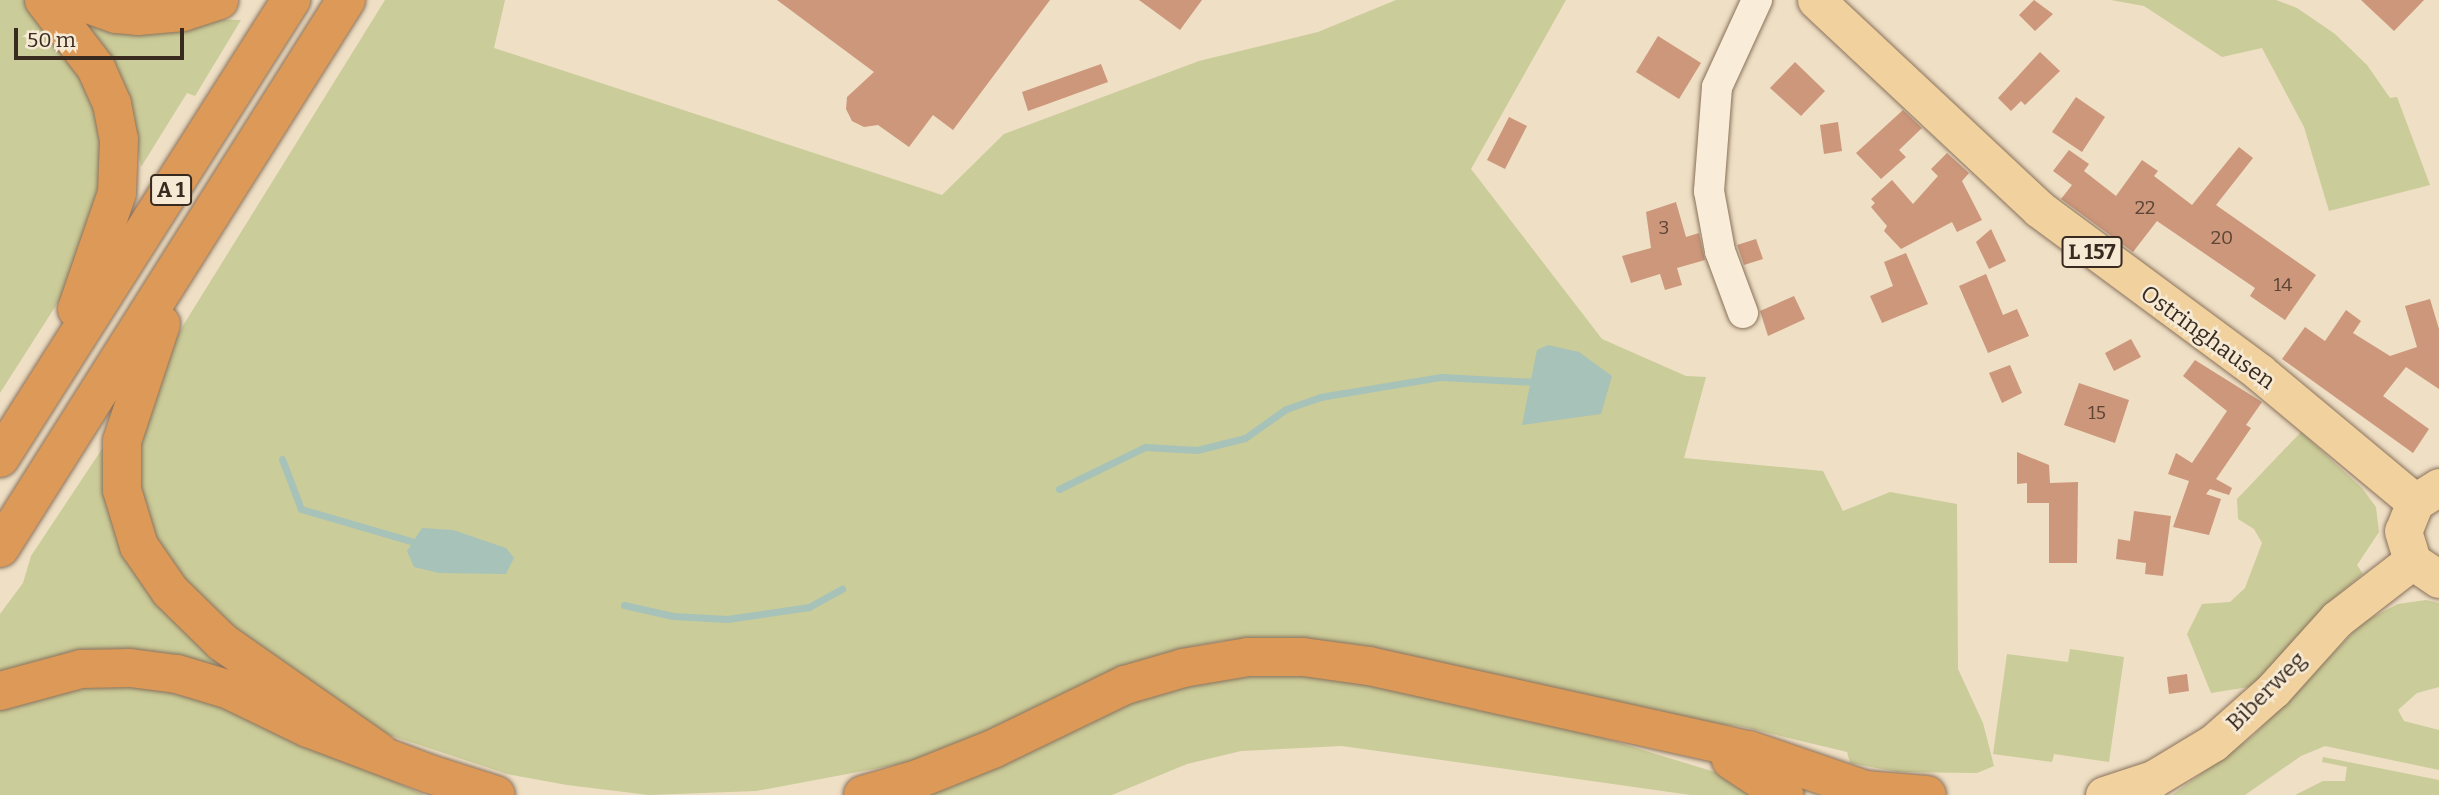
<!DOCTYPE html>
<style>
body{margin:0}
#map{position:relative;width:2439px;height:795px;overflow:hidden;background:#eedfc5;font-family:Bitter,serif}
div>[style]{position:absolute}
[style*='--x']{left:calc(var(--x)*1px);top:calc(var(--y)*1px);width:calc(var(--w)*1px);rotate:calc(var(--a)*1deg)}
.green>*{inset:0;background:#cacc99}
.water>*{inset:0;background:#a7c2b8}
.stream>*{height:7px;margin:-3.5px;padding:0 3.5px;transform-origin:3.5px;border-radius:3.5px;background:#a7c2b8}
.building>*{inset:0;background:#cc977b}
.roads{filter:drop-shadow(0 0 2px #89715b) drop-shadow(0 0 2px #89715b)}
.minor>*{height:30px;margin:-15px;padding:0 15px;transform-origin:15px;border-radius:15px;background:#f9edd9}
.major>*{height:37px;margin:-18.5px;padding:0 18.5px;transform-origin:18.5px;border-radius:18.5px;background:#f1d19e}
.highway>*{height:38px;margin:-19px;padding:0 19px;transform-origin:19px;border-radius:19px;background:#dc9957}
span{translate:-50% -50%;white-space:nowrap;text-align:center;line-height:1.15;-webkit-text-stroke:5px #f6ead5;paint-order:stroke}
.number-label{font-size:19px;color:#5e4536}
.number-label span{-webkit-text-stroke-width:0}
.shield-label span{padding:2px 5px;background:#f6ead5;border:2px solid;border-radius:5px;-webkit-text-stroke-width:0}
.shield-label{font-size:21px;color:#392a1f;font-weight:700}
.street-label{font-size:23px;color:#392a1f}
.scale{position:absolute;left:14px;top:28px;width:170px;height:32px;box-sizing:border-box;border:4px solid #392a1f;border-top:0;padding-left:9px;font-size:21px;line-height:24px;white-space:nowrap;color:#392a1f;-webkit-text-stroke:5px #f6ead5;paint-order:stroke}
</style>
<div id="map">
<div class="green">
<i style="clip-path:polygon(0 0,28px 0,89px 81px,107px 178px,78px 271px,0 393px)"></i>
<i style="clip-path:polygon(385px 0,505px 0,494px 48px,942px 195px,1004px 134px,1199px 61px,1318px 32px,1396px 0,1566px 0,1471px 169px,1602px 339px,1686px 376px,1706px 377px,1684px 458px,1823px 471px,1843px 511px,1890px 492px,1957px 504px,1958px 669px,1983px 723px,1994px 766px,1977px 773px,1898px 772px,1850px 763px,1847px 752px,1739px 726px,1699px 723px,1659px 710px,1634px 710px,1368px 646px,1298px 638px,1222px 641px,1181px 649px,922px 760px,756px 791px,649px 795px,567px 785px,507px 774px,383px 733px,239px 642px,151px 543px,134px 449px,161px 365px,184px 324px)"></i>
<i style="clip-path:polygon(2111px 0,2276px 0,2297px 8px,2335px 34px,2367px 65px,2390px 98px,2397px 97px,2430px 185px,2329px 211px,2304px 127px,2262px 48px,2222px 57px,2144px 6px)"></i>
<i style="clip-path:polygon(78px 16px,241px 20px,195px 96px,187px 93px,141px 167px,136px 142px)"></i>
<i style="clip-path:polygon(2301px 432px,2362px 488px,2376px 507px,2379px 532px,2357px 565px,2363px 574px,2329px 602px,2255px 686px,2211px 693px,2187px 634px,2202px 604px,2230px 602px,2245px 588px,2262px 543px,2254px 529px,2238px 519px,2237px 499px)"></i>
<i style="clip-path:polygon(108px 440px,106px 486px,253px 679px,0 676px,0 614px,23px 583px,31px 556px)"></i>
<i style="clip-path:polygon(2426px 600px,2439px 603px,2439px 687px,2417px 693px,2398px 710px,2404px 721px,2439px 730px,2439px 770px,2325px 746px,2301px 756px,2245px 795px,2172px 795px,2253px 736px,2363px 622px,2398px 604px)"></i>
<i style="clip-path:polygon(2070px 649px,2124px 657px,2109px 762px,2054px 754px,2052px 762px,1993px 754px,2007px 654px,2068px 662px)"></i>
<i style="clip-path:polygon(1259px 675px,1327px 676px,1577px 730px,1728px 776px,1759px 795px,1691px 795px,1342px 746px,1241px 751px,1187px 764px,1112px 795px,923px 795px,1131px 702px,1192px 683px)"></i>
<i style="clip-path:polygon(104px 683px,182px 692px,261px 719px,424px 795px,0 795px,0 708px)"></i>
<i style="clip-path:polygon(2323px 757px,2439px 780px,2439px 795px,2295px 795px,2323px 781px,2345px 781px,2347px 767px,2322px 762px)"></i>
</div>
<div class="water">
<i style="clip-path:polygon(1548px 345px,1579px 352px,1612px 376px,1601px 414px,1522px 425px,1537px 350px)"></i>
<i style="clip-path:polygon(422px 528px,453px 530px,506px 548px,514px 558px,506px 574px,439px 573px,414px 567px,407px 551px)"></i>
</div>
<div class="stream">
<i style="--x:282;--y:459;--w:53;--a:69.2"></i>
<i style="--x:301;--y:509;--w:121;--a:16.3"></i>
<i style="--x:1059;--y:489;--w:96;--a:-26"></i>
<i style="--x:1145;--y:447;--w:52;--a:3.3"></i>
<i style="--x:1197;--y:450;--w:49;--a:-14"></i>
<i style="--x:1245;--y:438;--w:50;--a:-35.3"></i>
<i style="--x:1286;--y:409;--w:36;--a:-19"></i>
<i style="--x:1320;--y:397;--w:123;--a:-9.4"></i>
<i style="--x:1441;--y:377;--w:95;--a:3"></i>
<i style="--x:624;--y:605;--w:50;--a:12.7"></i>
<i style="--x:673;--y:616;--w:54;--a:3.2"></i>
<i style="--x:727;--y:619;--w:83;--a:-8.3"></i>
<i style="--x:809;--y:607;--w:38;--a:-29"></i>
</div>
<div class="building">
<i style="clip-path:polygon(777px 0,1050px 0,953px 130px,933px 115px,909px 147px,878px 125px,864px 127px,852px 121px,846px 109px,847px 97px,874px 72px)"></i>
<i style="clip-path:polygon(1139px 0,1202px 0,1180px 30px)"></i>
<i style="clip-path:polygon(2034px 0,2053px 14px,2035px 31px,2019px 15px)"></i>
<i style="clip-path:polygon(2361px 0,2424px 0,2394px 31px)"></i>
<i style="clip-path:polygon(1658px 36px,1701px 63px,1679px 99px,1636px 72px)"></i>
<i style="clip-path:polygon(2040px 52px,2060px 71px,2025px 105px,2021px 101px,2011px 111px,1998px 98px)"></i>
<i style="clip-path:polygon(1795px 62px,1825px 91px,1801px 116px,1770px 88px)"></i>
<i style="clip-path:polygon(1101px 64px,1108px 82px,1028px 111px,1022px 92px)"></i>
<i style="clip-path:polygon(2076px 97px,2105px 117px,2082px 152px,2052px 132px)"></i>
<i style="clip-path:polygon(1903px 110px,1922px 128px,1899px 150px,1906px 157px,1881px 179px,1856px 153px)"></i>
<i style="clip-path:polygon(1509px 117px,1527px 126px,1505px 169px,1487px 160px)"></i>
<i style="clip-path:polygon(1838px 122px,1842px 151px,1824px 154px,1820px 125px)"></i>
<i style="clip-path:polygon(2239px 147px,2253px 158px,2216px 205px,2316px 275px,2285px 320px,2250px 296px,2255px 288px,2157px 221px,2133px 252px,2061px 199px,2072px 185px,2053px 171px,2069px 150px,2089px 164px,2084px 171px,2116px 196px,2142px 160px,2158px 171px,2154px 176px,2192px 205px)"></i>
<i style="clip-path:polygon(1947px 153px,1969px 173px,1962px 181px,1982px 220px,1957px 232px,1952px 222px,1901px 249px,1884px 231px,1887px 226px,1871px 207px,1875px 203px,1871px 199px,1892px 180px,1913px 204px,1938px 176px,1931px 169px)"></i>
<i style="clip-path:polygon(1676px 202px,1686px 237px,1699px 233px,1705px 260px,1677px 268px,1682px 285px,1665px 290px,1660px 274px,1631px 283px,1622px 256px,1651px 248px,1646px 212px)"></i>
<i style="clip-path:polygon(1991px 229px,2006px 261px,1989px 269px,1976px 242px)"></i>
<i style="clip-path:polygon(1756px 239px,1763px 259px,1744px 265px,1737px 245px)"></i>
<i style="clip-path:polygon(1906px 253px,1928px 304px,1882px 323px,1870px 296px,1893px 286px,1884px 262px)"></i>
<i style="clip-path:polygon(1986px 274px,2003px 315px,2017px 309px,2029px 336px,1988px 353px,1959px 286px)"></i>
<i style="clip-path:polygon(1794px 296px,1805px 319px,1768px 336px,1760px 311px)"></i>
<i style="clip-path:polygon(2430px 299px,2439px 329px,2439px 389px,2406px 367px,2383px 396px,2429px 429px,2413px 453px,2282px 359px,2305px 327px,2325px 341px,2346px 310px,2361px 321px,2353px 333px,2390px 356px,2417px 347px,2405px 306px)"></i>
<i style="clip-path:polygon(2131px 339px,2141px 357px,2114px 371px,2105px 353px)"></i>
<i style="clip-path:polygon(2195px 360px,2262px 402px,2246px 425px,2251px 428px,2216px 479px,2232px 488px,2229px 495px,2210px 489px,2206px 494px,2221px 499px,2209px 535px,2173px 527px,2189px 481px,2168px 474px,2176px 453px,2192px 463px,2227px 411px,2183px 376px)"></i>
<i style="clip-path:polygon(2010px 365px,2022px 393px,2002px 403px,1989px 373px)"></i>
<i style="clip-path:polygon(2079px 383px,2129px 400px,2115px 443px,2064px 425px)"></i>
<i style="clip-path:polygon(2017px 452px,2049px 465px,2050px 483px,2078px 482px,2077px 563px,2049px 563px,2049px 503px,2027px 503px,2027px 483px,2017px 484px)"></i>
<i style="clip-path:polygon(2134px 511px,2171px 516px,2163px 576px,2145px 574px,2146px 563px,2116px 559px,2118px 539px,2130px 541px)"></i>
<i style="clip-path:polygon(2187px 674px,2189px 691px,2169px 694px,2167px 677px)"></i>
</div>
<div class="roads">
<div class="minor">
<i style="--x:1743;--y:313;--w:66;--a:-110.4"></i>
<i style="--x:1720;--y:251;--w:61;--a:-100.4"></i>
<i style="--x:1709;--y:191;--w:104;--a:-85.6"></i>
<i style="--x:1717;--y:87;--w:96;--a:-65.3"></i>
</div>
<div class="major">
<i style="--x:1816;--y:0;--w:306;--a:43.1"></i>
<i style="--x:2039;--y:209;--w:274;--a:36.5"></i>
<i style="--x:2259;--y:372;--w:203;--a:39.8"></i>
<i style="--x:2439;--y:487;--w:28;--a:148"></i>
<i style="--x:2415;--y:502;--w:31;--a:112"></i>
<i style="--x:2403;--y:531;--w:31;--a:73"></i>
<i style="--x:2412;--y:561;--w:32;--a:34"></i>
<i style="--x:2104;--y:795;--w:52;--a:-18.1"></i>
<i style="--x:2153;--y:779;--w:70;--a:-31"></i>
<i style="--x:2213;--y:743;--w:80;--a:-41.5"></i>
<i style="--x:2273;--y:690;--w:96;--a:-48"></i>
<i style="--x:2337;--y:619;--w:95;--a:-37.7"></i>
</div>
<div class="highway">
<i style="--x:44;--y:0;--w:86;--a:52.6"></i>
<i style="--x:96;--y:68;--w:39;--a:66"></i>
<i style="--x:112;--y:104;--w:36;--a:79"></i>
<i style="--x:119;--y:139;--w:54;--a:92.1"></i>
<i style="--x:117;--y:193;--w:123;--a:109"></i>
<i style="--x:77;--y:0;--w:41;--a:19.7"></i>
<i style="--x:116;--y:14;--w:22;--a:5"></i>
<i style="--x:138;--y:16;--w:45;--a:-5.1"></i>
<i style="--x:183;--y:12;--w:38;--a:-18"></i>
<i style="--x:161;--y:324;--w:123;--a:108.4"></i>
<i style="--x:122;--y:441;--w:49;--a:90"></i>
<i style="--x:122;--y:490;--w:59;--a:73.1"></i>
<i style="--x:139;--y:546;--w:55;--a:55.4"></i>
<i style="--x:170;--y:591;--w:73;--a:44.4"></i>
<i style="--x:222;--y:642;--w:192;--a:35"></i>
<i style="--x:0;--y:458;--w:543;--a:-57.57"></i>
<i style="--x:0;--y:548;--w:648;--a:-57.73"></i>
<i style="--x:0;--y:691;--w:84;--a:-15.2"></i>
<i style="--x:81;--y:669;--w:49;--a:-1.2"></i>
<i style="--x:130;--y:668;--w:47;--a:7.3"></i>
<i style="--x:177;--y:674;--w:52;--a:16.7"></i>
<i style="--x:227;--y:689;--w:90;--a:25.7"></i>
<i style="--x:308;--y:728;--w:130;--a:20.7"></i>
<i style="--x:430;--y:774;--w:69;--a:17.7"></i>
<i style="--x:1731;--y:760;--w:64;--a:33.4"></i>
<i style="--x:863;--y:795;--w:57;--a:-16.2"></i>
<i style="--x:918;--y:779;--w:81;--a:-21.8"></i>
<i style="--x:993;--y:749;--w:147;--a:-25.9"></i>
<i style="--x:1125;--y:685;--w:60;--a:-16.3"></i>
<i style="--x:1183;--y:668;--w:66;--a:-9.6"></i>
<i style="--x:1248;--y:657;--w:55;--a:0"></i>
<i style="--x:1303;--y:657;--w:67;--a:7.8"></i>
<i style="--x:1369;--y:666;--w:389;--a:12.5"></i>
<i style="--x:1749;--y:750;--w:123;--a:19"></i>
<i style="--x:1865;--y:790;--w:62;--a:4.6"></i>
</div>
</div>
<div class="number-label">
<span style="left:2145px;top:208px">22</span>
<span style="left:1664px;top:228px">3</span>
<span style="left:2222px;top:238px">20</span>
<span style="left:2283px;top:285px">14</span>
<span style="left:2097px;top:413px">15</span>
</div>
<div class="shield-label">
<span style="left:171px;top:190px">A 1</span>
<span style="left:2092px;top:252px">L 157</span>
</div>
<div class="street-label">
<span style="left:2208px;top:337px;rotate:36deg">Ostringhausen</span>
<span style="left:2266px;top:691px;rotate:-45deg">Biberweg</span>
</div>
<div class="scale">50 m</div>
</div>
